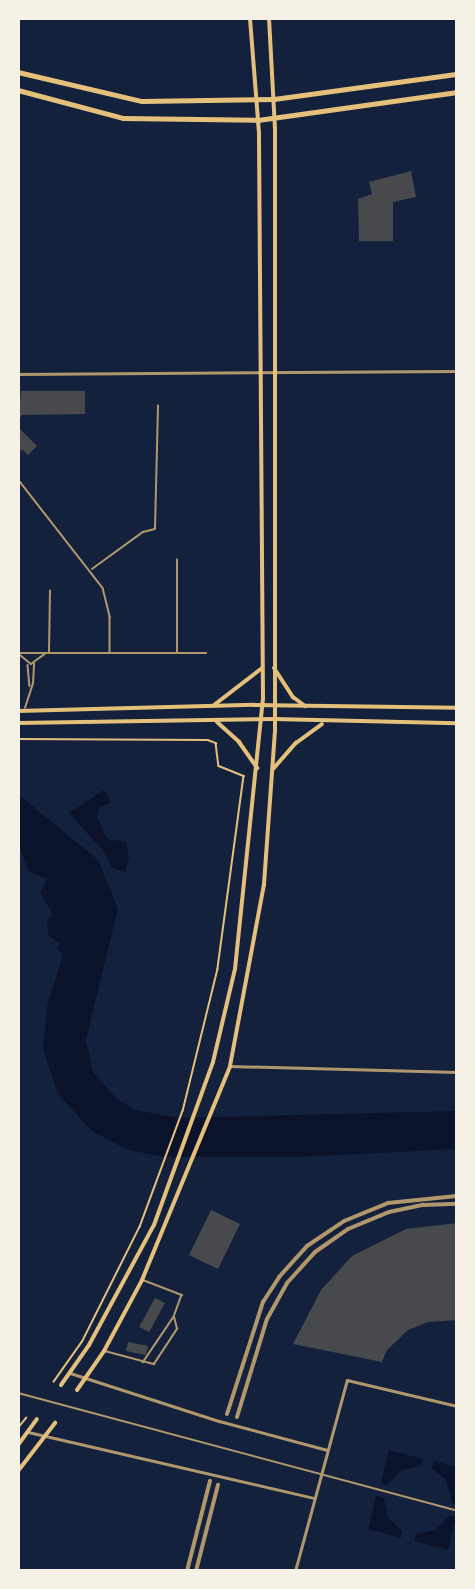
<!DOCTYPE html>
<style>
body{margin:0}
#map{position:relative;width:475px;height:1589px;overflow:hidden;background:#14213d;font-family:Georgia,serif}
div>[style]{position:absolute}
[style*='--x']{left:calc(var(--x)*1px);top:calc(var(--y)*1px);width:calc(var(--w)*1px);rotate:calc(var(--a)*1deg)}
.water>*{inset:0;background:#0b132b}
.building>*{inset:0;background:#48494c}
.path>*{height:1.5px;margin:-0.75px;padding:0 0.75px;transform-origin:0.75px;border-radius:0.75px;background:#e5c07b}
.service>*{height:1.5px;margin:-0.75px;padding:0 0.75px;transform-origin:0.75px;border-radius:0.75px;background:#b1986c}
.pedestrian>*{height:2px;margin:-1px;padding:0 1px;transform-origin:1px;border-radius:1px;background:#b1986c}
.minor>*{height:3px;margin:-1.5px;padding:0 1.5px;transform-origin:1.5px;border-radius:1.5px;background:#b1986c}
.tertiary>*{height:4px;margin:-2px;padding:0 2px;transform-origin:2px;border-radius:2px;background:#b1986c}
.secondary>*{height:4px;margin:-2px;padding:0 2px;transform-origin:2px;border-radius:2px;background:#e5c07b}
.primary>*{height:4.5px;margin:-2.25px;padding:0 2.25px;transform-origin:2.25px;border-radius:2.25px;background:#e5c07b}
span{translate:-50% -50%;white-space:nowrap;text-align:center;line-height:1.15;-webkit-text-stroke:6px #f6f1e7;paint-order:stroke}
.frame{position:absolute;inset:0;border:20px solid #f6f1e7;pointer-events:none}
</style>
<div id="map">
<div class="water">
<i style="clip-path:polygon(104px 790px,111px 802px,100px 807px,97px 816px,107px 839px,126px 842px,129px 858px,125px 872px,111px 867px,105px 853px,69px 813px)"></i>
<i style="clip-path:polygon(18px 794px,98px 860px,118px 909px,86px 1040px,93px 1072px,116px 1098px,135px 1110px,179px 1118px,457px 1111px,457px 1149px,298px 1157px,165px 1157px,128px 1150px,92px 1131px,58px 1094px,43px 1050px,47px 1006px,63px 955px,57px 948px,60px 943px,48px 935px,47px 921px,53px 915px,40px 893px,47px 879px,28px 871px,18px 842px)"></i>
<i style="clip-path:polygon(389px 1450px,423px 1459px,421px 1466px,402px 1470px,387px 1485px,381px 1483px)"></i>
<i style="clip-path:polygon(434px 1461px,457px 1467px,457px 1503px,452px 1503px,446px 1480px,432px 1469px)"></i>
<i style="clip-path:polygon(376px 1496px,384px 1498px,388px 1517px,402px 1531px,401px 1538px,368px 1529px)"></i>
<i style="clip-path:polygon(450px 1515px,456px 1518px,448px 1550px,414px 1541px,416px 1534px,435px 1530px)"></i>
</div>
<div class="building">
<i style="clip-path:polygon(411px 171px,416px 197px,393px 202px,393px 241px,359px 241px,358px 199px,372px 194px,369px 182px)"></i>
<i style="clip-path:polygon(21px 391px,85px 391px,85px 414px,22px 415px,18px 421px)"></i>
<i style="clip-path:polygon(18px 427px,37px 446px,28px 455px,22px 449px,18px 454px)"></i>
<i style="clip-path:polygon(211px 1210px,240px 1224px,218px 1269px,189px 1255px)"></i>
<i style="clip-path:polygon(457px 1223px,457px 1320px,428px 1322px,408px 1330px,387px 1350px,382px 1362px,293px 1344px,321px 1290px,352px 1256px,406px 1229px)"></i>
<i style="clip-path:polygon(155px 1298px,165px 1303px,149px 1332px,139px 1327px)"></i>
<i style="clip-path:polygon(128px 1342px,148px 1346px,146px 1355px,126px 1351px)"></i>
</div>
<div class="path">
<i style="--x:18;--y:739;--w:190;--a:0.3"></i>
<i style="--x:208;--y:740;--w:9;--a:21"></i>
<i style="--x:216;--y:743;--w:23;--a:83"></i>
<i style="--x:219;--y:766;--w:27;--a:22"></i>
<i style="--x:244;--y:776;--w:195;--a:97.7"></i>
<i style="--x:218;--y:969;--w:146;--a:103.8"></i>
<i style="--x:183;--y:1111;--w:124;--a:110.3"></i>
<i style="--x:140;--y:1227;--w:127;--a:116.6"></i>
<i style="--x:83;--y:1341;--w:50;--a:125.3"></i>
<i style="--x:18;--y:1428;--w:13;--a:-51"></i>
</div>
<div class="service">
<i style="--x:18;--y:479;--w:138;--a:52.1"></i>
<i style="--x:103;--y:588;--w:30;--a:76"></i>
<i style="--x:110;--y:617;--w:36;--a:90"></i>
<i style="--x:92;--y:569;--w:63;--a:-36"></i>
<i style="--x:143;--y:532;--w:12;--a:-14"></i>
<i style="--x:155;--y:529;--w:123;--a:-88.6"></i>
<i style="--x:177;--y:652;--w:92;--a:-90"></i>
<i style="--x:18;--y:653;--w:188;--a:0"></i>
<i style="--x:18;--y:653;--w:17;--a:40"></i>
<i style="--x:31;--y:664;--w:17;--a:-36"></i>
<i style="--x:49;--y:653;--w:62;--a:-89.1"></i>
<i style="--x:28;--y:665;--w:21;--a:85"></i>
<i style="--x:25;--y:708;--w:25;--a:-72"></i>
<i style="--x:33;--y:684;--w:20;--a:-87"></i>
<i style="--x:143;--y:1280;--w:42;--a:21"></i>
<i style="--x:182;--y:1295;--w:23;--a:110"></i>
<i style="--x:174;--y:1317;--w:55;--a:124"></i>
<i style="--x:105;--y:1351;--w:51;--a:14.9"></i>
<i style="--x:154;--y:1364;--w:42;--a:-56.7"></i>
<i style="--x:177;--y:1329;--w:12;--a:-104"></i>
</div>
<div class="pedestrian">
<i style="--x:18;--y:1393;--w:455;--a:15"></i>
</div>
<div class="minor">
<i style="--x:18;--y:374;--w:439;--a:-0.4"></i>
<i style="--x:230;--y:1066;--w:227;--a:1.5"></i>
<i style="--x:70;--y:1373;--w:157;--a:17.9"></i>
<i style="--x:219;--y:1421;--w:112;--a:15"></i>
<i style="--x:28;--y:1432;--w:294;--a:13"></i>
<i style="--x:295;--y:1571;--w:198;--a:-74.8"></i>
<i style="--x:347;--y:1380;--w:113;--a:13.3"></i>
</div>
<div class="tertiary">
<i style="--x:227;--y:1414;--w:118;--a:-72.2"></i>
<i style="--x:263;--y:1302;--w:30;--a:-57"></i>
<i style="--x:279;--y:1277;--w:42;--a:-47.9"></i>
<i style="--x:307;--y:1246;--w:45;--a:-34"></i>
<i style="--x:344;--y:1221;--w:48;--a:-22.2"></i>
<i style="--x:388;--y:1203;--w:69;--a:-5.8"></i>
<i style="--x:237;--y:1417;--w:102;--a:-73"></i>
<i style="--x:267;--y:1319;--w:41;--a:-60.9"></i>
<i style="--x:287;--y:1283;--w:42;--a:-47.9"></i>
<i style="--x:315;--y:1252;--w:40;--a:-34.9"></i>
<i style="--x:348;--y:1229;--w:44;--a:-22.5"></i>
<i style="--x:389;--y:1212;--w:35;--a:-12"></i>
<i style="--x:423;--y:1205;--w:34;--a:-2"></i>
<i style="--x:187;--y:1571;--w:93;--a:-75.7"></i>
<i style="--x:196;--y:1571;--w:89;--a:-75.7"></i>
</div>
<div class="secondary">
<i style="--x:274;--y:668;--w:35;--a:57"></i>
<i style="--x:293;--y:697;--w:15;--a:37"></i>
<i style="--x:214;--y:705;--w:61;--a:-37.6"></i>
<i style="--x:18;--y:711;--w:236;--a:-1.5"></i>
<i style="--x:254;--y:705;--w:203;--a:0.8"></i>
<i style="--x:217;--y:722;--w:30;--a:42"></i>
<i style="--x:239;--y:742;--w:32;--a:55"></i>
<i style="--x:18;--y:723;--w:256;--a:-0.9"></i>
<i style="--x:274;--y:719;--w:183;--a:1.3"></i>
<i style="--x:273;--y:769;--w:35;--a:-49"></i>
<i style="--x:296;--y:743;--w:32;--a:-36"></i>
<i style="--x:61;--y:1385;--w:49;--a:-55"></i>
<i style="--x:89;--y:1345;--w:136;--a:-61.6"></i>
<i style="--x:154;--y:1225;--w:173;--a:-70.1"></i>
<i style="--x:213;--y:1062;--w:96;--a:-76.7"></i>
<i style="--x:235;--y:969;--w:273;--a:-84.1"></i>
<i style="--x:263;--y:697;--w:564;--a:-90.41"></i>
<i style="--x:259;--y:133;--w:115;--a:-94.5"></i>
<i style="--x:77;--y:1390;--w:47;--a:-55.3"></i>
<i style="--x:104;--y:1351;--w:81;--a:-61.8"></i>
<i style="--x:142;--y:1280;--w:231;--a:-67.6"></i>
<i style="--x:230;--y:1066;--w:185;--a:-79.4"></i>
<i style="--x:264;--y:884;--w:155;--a:-85.9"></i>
<i style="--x:275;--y:729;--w:600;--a:-90"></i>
<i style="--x:275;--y:129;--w:111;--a:-93.1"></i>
<i style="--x:18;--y:1445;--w:32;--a:-54"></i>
<i style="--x:18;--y:1471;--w:61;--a:-52.4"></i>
</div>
<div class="primary">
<i style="--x:18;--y:72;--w:127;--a:13.2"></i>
<i style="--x:142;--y:101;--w:132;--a:-0.9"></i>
<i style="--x:274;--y:99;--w:185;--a:-7.8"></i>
<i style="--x:18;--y:90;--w:109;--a:14.9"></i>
<i style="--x:123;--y:118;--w:135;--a:0.8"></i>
<i style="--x:258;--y:120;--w:201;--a:-8"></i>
</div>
<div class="frame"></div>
</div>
